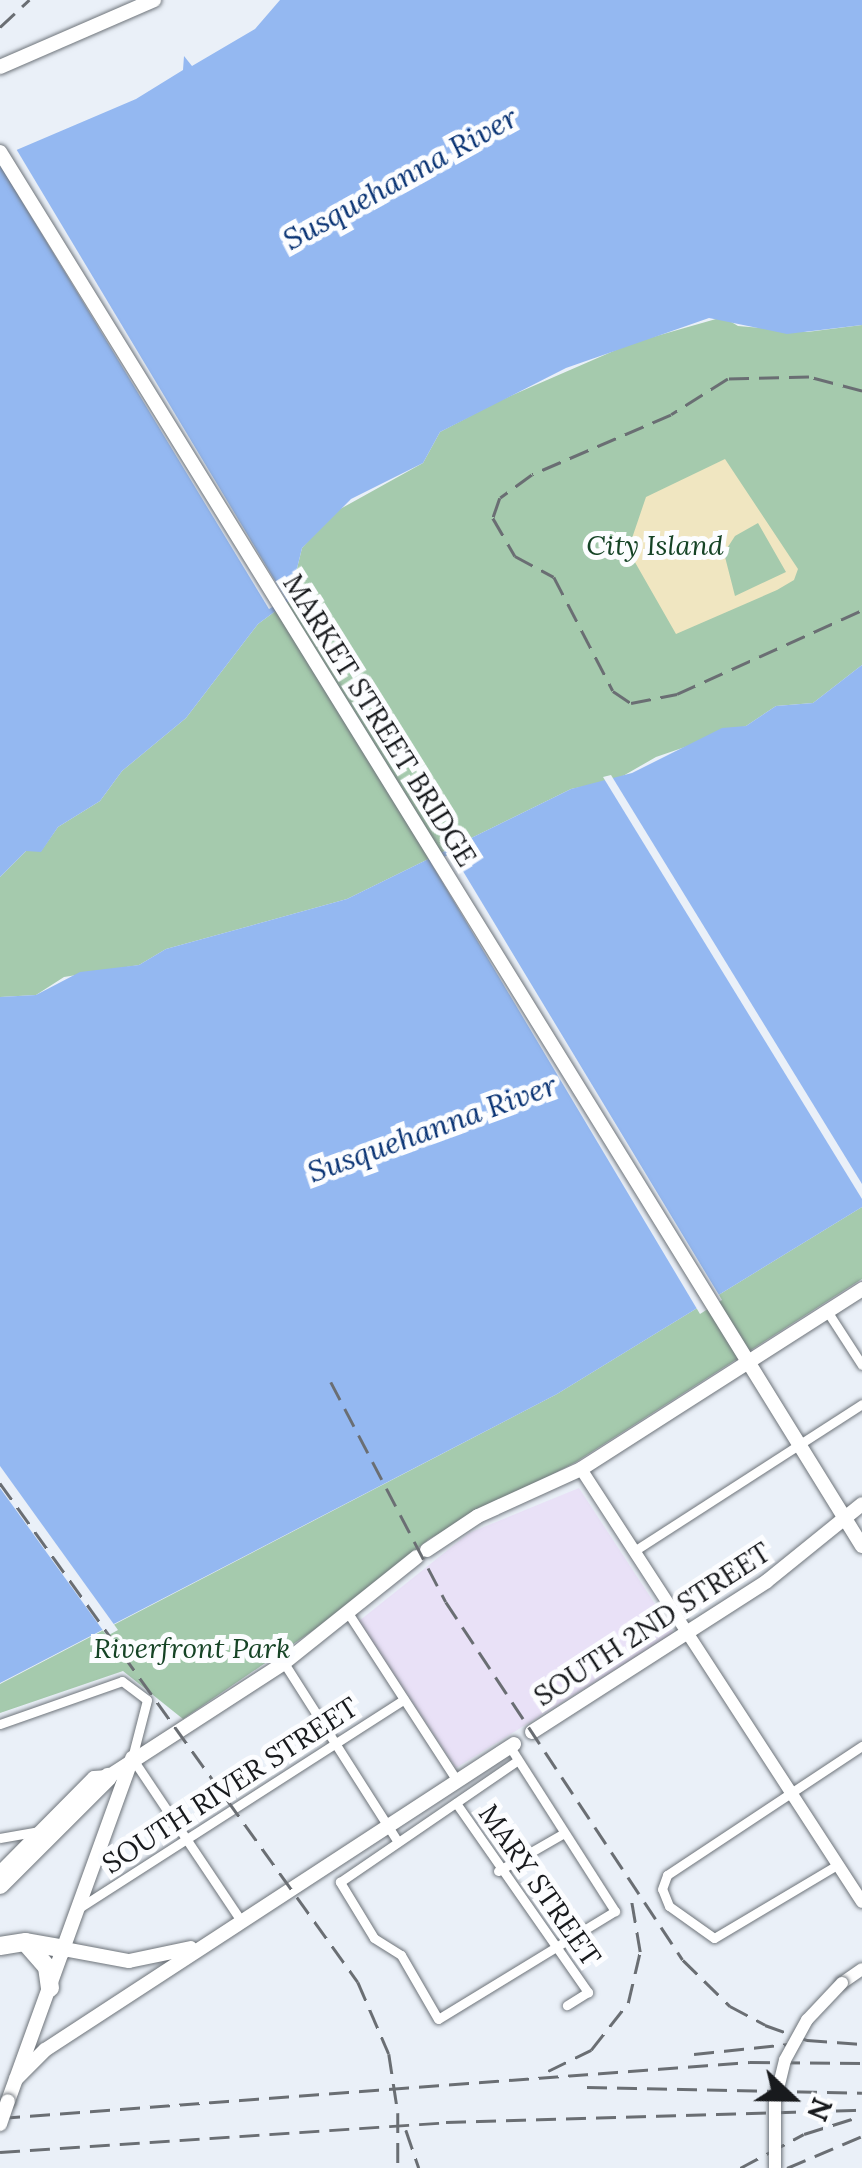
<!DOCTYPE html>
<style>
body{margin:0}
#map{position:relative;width:862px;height:2168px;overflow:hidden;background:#eaf0f8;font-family:Lora,serif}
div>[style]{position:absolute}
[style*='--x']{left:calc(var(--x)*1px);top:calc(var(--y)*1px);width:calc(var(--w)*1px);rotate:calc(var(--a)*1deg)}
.medical>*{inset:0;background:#e9e1f7}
.green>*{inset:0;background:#a5caad}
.sand>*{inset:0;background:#f0e6c1}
.water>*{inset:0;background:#94b8f1}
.pier>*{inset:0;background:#eaf0f8}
.roads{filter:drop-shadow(0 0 2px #6e747a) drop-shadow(0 0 2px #6e747a)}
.minor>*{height:9px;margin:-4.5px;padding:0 4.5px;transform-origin:4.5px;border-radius:4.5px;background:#fff}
.secondary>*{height:12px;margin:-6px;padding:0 6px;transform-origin:6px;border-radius:6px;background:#fff}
.primary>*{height:14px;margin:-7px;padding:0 7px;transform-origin:7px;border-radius:7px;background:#fff}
.motorway>*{height:18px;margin:-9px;padding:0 9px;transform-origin:9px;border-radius:9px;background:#fff}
.rail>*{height:2.5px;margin-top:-1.25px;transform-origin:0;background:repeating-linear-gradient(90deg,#6a6e73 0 20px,transparent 0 30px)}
.bridges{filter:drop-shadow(0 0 2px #6e747a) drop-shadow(0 0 2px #6e747a)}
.secondary-bridge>*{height:12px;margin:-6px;padding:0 6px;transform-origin:6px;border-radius:6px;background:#fff}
.primary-bridge>*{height:14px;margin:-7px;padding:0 7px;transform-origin:7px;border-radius:7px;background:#fff}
span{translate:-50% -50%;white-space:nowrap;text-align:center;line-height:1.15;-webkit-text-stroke:10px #fcfdff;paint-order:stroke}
.park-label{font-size:28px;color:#154325;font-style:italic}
.street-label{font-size:28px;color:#181a1d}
.water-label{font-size:30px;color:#083273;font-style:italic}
.north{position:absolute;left:742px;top:2048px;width:100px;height:100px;-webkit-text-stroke:8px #fcfdff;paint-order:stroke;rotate:112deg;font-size:28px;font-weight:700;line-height:40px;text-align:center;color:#181a1d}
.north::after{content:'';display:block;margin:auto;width:35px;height:45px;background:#181a1d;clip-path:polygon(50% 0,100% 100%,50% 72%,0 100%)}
</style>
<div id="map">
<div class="medical">
<i style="clip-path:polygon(579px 1488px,674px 1633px,456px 1768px,359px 1621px,469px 1533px)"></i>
</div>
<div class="green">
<i style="clip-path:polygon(723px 317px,738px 326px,807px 332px,862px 325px,862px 665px,813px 703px,776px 706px,746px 726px,656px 757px,616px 780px,571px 789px,347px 899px,166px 949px,139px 965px,64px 977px,36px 995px,0 997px,0 877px,26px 851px,41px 851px,58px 827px,100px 801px,122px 771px,186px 718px,258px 624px,289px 601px,302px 548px,333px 513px,423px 463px,440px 432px,499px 401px,632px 343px)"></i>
<i style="clip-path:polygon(862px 1207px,862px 1279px,576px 1462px,429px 1539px,346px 1608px,183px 1719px,123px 1671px,0 1713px,0 1684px,557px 1394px)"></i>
</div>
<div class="sand">
<i style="clip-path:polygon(evenodd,725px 459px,798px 569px,794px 580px,777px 590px,676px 634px,628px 550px,646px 497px,725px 459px,758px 523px,786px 572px,735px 596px,724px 553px,735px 536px,758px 523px)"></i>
</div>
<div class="water">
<i style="clip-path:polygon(280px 0,862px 0,862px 325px,787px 334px,709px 318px,566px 368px,440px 432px,423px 463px,351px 499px,302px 548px,289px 601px,258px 624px,186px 718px,122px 771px,100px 801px,58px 827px,41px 852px,26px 851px,0 877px,0 157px,136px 99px,183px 70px,184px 56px,192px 66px,255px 29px)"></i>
<i style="clip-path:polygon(862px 665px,862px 1207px,557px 1394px,0 1683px,0 997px,36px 995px,80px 972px,139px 965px,166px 949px,347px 899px,571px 789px,632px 773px,722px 728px,746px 726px,776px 706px,813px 703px)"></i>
</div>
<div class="pier">
<i style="clip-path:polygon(15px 147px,286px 599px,269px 609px,0 165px,0 152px)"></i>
<i style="clip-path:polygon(611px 775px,862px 1184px,862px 1199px,603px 777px)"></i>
<i style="clip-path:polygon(452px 853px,722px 1300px,700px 1314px,431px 863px)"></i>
<i style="clip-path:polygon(0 1466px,118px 1630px,107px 1636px,0 1488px)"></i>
</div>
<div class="roads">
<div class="minor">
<i style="--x:827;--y:1311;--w:64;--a:57.1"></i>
<i style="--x:634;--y:1551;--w:271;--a:-32.8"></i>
<i style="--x:350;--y:1616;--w:197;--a:57"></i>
<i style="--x:284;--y:1663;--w:212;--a:57.5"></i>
<i style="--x:0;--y:1724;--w:129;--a:-19.4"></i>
<i style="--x:122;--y:1681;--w:31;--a:37"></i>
<i style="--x:147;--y:1700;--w:60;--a:104.5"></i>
<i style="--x:132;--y:1758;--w:196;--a:56.2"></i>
<i style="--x:510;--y:1747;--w:195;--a:57.4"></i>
<i style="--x:615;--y:1911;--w:207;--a:148.6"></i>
<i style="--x:438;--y:2019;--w:74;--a:-120"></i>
<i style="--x:401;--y:1955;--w:32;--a:-148"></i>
<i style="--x:374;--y:1938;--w:66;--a:-121.3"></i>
<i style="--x:340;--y:1882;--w:214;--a:-34.4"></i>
<i style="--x:456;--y:1803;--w:231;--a:55.1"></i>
<i style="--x:588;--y:1992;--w:25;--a:148"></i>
<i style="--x:0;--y:1838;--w:40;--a:-10"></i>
<i style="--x:837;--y:1865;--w:143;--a:149.3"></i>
<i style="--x:714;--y:1938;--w:55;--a:-144.6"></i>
<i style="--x:669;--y:1906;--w:18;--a:-112"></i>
<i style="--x:662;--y:1889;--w:15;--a:-70"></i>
<i style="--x:667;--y:1875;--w:234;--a:-33.5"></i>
<i style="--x:498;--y:1871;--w:76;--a:-29.9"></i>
<i style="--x:79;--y:1908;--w:386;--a:-32.7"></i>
</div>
<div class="secondary">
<i style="--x:581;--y:1469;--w:516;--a:57.02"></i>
<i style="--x:842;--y:1983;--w:24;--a:-35"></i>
</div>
<div class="primary">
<i style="--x:0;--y:67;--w:168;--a:-23.5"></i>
<i style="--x:0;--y:152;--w:1639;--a:58.27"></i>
<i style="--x:427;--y:1550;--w:61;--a:-33.7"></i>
<i style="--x:478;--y:1516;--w:113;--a:-24.5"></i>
<i style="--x:581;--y:1469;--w:334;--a:-32.6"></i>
<i style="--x:532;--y:1732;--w:279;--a:-32.7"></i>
<i style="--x:767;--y:1581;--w:122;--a:-39"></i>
<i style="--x:4;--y:1869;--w:128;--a:-45.3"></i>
<i style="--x:94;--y:1778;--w:14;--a:-4"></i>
<i style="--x:108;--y:1777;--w:210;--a:-32.9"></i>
<i style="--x:284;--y:1663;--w:170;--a:-38.6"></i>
<i style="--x:64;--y:1949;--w:66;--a:10.5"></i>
<i style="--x:129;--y:1961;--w:63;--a:-11.8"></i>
<i style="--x:16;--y:2079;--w:41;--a:-45"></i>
<i style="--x:45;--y:2050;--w:560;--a:-33.12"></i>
<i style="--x:8;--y:2101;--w:365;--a:-70.1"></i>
</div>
<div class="motorway">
<i style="--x:0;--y:1885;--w:153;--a:-45"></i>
<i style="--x:26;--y:1943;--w:32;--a:49"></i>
<i style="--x:47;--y:1967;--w:21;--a:82"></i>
<i style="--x:0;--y:1946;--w:26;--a:-9"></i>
<i style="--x:26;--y:1942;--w:39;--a:10"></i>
</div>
</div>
<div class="rail">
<i style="--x:0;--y:27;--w:40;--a:-43"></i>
<i style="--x:862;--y:391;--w:55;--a:-165.2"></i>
<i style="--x:809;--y:377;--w:81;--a:178.6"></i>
<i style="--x:728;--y:379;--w:67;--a:147.7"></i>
<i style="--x:671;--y:415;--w:151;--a:156.7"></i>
<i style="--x:532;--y:475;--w:39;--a:144"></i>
<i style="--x:500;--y:498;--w:21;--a:109"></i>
<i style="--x:493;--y:518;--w:44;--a:59.9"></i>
<i style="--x:515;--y:556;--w:44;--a:28.3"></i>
<i style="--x:554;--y:577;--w:128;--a:62.6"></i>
<i style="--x:613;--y:691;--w:22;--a:34"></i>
<i style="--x:631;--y:703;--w:47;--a:-11.1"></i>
<i style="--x:677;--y:694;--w:203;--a:-24.4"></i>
<i style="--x:331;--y:1382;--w:248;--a:62.4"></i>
<i style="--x:446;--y:1602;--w:429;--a:56.5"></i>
<i style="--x:683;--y:1960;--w:66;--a:44.4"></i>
<i style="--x:730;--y:2006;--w:40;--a:28"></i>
<i style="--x:765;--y:2025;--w:45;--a:19.7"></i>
<i style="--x:807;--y:2040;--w:55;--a:4.2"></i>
<i style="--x:0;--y:1483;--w:614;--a:54.34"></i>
<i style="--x:358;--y:1982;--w:78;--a:66.7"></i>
<i style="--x:389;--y:2054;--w:60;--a:81.3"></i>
<i style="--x:398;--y:2113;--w:55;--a:90"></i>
<i style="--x:694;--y:2054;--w:105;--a:-6"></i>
<i style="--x:548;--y:2071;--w:48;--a:-26"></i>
<i style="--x:591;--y:2050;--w:60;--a:-51.8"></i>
<i style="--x:628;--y:2003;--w:52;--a:-76.8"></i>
<i style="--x:640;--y:1952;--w:54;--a:-99.6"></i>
<i style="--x:587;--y:2087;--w:275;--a:1.2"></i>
<i style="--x:0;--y:2118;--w:752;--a:-4.27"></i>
<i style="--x:750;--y:2062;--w:112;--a:0.5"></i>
<i style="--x:406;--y:2130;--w:40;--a:71.1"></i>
<i style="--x:0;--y:2152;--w:447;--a:-3.8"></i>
<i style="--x:446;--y:2122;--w:416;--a:-1.7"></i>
<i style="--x:740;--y:2168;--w:72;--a:-28"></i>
<i style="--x:804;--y:2134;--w:50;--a:-17.4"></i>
<i style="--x:787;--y:2168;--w:82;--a:-23.1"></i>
</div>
<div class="bridges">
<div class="secondary-bridge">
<i style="--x:775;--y:2168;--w:67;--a:-90"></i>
<i style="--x:775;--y:2101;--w:42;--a:-76.3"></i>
<i style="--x:785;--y:2060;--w:46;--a:-61.2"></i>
<i style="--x:807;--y:2020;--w:51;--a:-46.6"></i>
</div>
<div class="primary-bridge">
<i style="--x:0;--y:2124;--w:24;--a:-71"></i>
</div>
</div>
<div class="park-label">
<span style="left:655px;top:545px">City Island</span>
<span style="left:192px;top:1648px">Riverfront Park</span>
</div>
<div class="street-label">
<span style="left:380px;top:720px;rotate:58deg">MARKET STREET BRIDGE</span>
<span style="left:652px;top:1624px;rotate:-33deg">SOUTH 2ND STREET</span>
<span style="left:230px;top:1785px;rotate:-33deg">SOUTH RIVER STREET</span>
<span style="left:540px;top:1885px;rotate:55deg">MARY STREET</span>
</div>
<div class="water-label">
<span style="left:400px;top:178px;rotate:-29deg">Susquehanna River</span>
<span style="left:432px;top:1128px;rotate:-20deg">Susquehanna River</span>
</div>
<div class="north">N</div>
</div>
